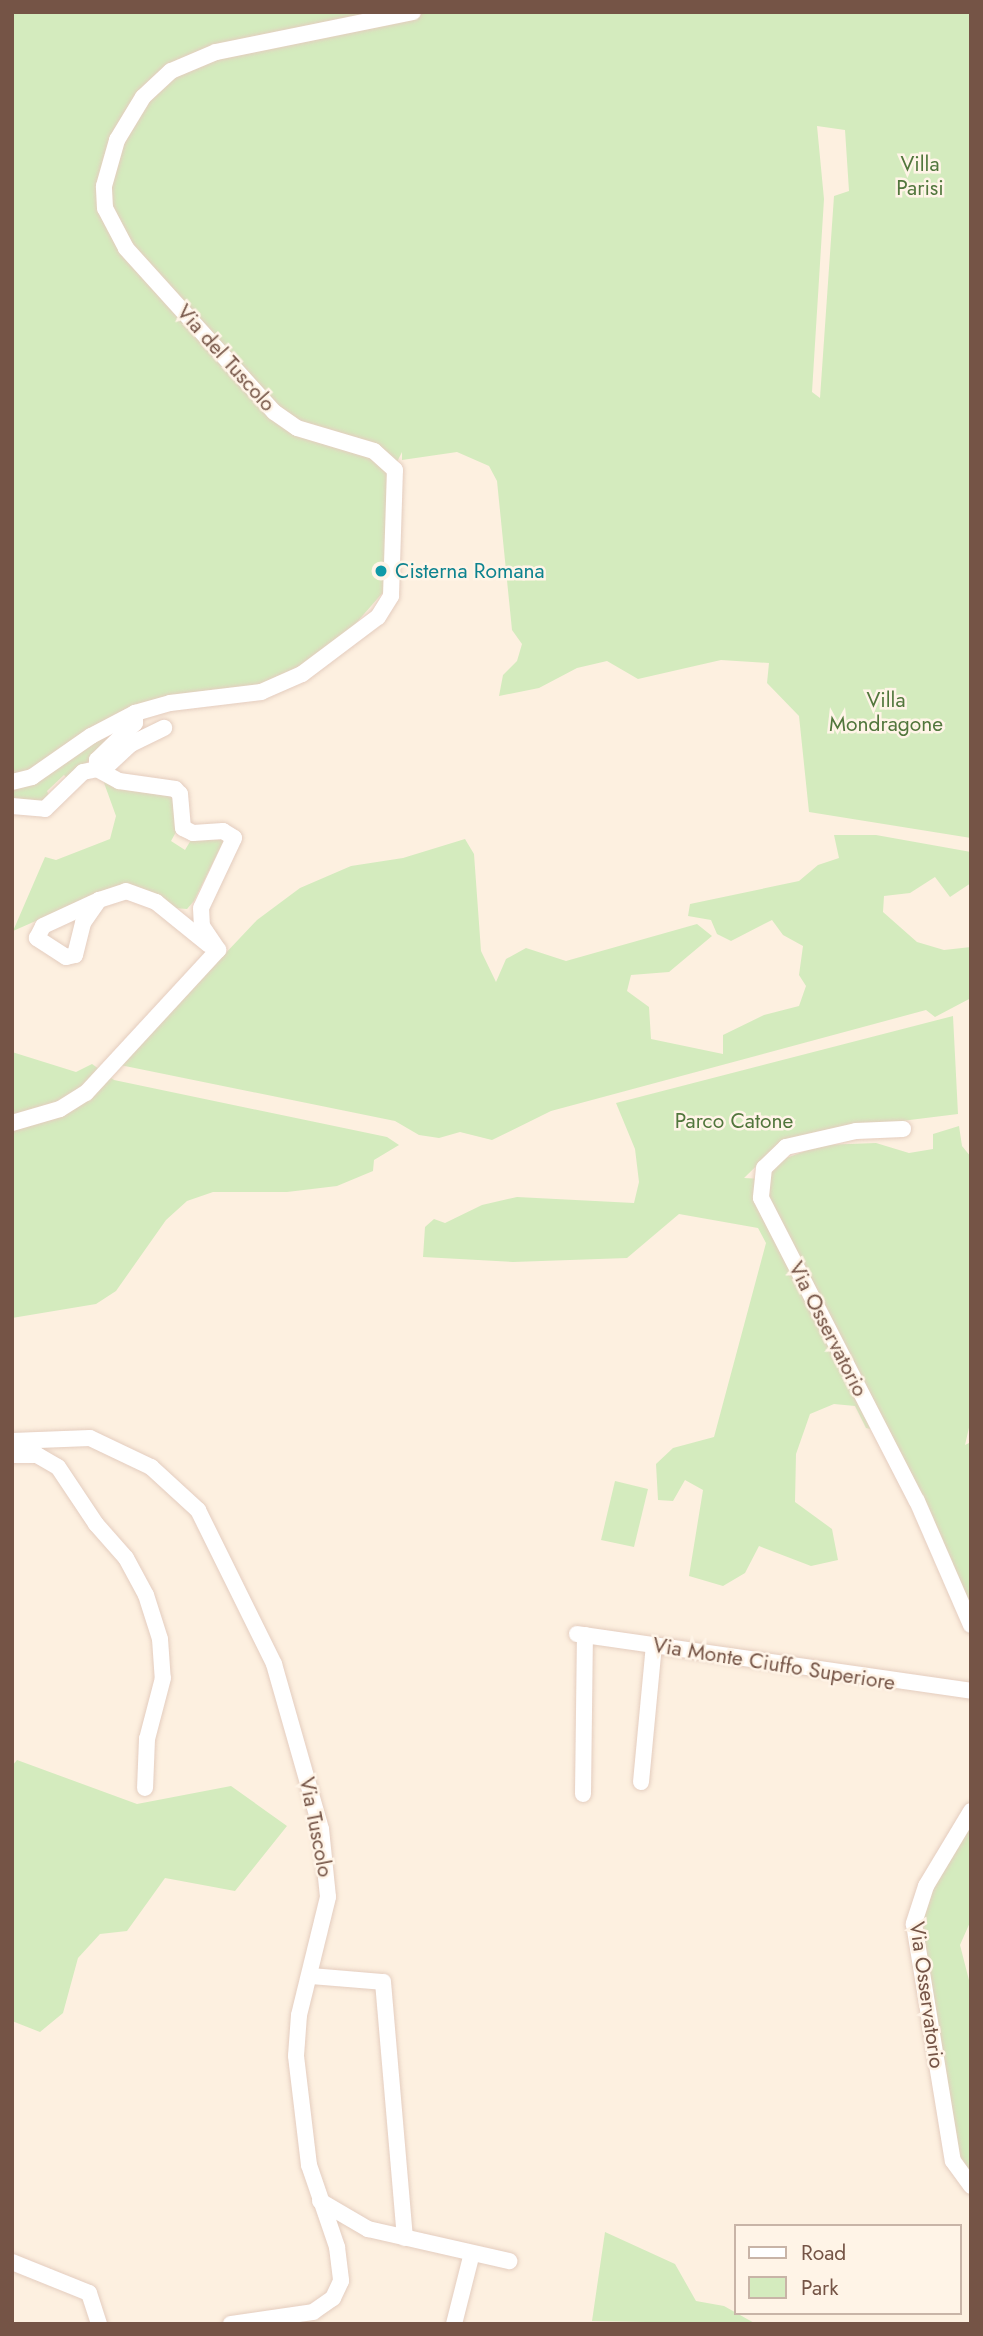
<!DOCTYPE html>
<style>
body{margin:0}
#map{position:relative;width:983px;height:2336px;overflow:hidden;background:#fdf0e0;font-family:Jost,sans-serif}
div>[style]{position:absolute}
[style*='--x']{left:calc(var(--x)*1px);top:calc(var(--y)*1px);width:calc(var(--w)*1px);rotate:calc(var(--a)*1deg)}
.green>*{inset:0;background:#d4ebbe}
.roads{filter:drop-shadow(0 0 2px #e4cdbf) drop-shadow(0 0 2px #e4cdbf)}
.minor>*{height:16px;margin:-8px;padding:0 8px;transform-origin:8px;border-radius:8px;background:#fff}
.dots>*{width:19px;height:19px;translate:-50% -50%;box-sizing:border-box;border:4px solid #fff4e7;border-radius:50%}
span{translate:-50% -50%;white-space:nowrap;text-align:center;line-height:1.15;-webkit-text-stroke:5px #fff4e7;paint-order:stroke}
.park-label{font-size:21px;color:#51763c}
.street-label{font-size:21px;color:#755446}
.culture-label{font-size:21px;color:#0d838f}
.left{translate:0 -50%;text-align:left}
.frame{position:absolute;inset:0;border:14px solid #755446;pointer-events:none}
.legend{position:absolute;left:734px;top:2224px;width:228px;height:91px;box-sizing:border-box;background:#fff4e7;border:2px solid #c8b4a7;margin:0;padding:9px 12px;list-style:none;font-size:21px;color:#755446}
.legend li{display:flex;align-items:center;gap:14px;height:35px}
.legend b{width:35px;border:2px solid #c8b4a7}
</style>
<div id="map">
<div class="green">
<i style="clip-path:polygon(evenodd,12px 12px,971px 12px,971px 838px,809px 812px,799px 716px,767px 683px,769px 663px,721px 660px,638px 679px,607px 661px,577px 668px,539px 688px,499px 696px,503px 675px,517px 661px,522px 644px,512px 630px,497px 481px,489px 466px,457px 452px,402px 460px,402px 452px,390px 476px,385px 590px,344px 637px,274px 683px,159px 698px,119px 728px,70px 781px,64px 775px,47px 791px,50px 797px,34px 808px,12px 803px,12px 12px,817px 126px,845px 130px,849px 191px,834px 196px,820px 398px,812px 392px,824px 199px,817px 126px)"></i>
<i style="clip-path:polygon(103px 780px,120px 789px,175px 797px,176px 832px,171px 841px,185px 850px,191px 840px,224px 840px,194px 901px,187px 909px,174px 908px,143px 892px,63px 909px,13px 931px,45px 857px,56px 860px,110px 839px,116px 816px)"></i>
<i style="clip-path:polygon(834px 835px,876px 835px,971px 852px,971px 883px,950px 897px,935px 877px,910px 893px,884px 896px,883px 912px,917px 942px,944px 950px,971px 947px,971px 998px,935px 1017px,926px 1010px,551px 1111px,492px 1140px,460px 1132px,439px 1138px,419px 1135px,395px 1121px,120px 1065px,257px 920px,300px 888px,351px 866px,403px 858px,465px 839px,474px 854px,481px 951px,496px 982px,506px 959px,526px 948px,566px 961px,697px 924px,712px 936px,669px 972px,631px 975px,627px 991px,649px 1007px,651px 1039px,723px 1054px,723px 1035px,764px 1015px,799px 1006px,806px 986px,799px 975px,803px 946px,783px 935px,772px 920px,731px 941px,717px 934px,711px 920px,688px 916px,690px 904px,799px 881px,818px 865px,839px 858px)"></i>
<i style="clip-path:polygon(953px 1016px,958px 1114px,829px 1130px,780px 1143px,744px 1178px,766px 1179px,775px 1162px,822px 1145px,876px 1143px,909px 1153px,933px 1149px,933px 1134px,959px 1126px,962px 1146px,971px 1157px,971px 1419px,965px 1445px,971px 1442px,971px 1609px,891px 1434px,866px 1428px,855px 1406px,834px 1404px,810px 1414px,796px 1454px,795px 1502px,832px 1529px,838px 1560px,811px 1566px,759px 1546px,745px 1573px,723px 1586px,689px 1576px,703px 1490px,685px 1480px,673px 1501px,658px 1500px,656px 1464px,673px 1448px,714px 1437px,766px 1243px,758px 1228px,679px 1214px,627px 1258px,513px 1262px,423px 1257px,425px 1227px,434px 1219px,445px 1223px,482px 1205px,517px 1197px,634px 1203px,639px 1182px,635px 1149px,616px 1103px)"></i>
<i style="clip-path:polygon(12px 1052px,76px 1072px,92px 1064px,114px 1080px,387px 1137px,399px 1145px,374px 1160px,373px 1171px,337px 1186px,287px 1192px,213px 1192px,187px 1201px,166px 1220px,116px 1291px,96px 1304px,12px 1318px)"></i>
<i style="clip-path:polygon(615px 1481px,648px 1489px,634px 1547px,601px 1540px)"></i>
<i style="clip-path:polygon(17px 1760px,137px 1804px,231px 1786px,287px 1826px,235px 1891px,165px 1878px,127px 1931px,100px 1934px,78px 1958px,63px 2013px,40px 2032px,12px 2021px,12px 1766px)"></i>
<i style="clip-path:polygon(971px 1822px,971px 1920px,960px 1945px,971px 1988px,971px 2183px,961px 2170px,921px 1926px,927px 1897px)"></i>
<i style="clip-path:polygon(605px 2232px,675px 2264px,696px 2301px,724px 2306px,756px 2324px,592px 2321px)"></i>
</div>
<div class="roads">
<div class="minor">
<i style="--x:135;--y:713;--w:10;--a:90"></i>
<i style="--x:135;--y:723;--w:53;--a:135.8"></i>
<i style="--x:97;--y:760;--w:9;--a:90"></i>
<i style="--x:97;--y:769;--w:25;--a:29"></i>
<i style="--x:119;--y:781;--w:57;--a:8.1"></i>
<i style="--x:175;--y:789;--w:7;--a:45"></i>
<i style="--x:180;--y:794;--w:34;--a:85"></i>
<i style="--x:183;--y:828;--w:11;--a:27"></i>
<i style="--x:193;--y:833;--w:30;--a:-4"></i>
<i style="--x:223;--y:831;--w:13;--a:32"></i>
<i style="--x:234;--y:838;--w:77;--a:115.2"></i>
<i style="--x:201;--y:908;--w:18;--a:87"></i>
<i style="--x:202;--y:926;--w:29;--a:56"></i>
<i style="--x:102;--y:771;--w:40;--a:-43"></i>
<i style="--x:131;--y:744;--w:37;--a:-26"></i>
<i style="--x:12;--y:782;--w:21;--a:-14"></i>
<i style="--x:32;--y:777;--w:72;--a:-34.8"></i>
<i style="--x:91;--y:736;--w:50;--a:-27.6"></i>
<i style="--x:135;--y:713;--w:36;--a:-16"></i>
<i style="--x:170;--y:703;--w:92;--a:-6.9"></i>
<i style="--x:261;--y:692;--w:45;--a:-23.7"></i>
<i style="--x:302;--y:674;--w:95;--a:-36.9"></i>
<i style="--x:378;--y:617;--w:25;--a:-58"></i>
<i style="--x:391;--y:596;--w:126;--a:-88.2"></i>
<i style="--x:395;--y:470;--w:28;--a:-138"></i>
<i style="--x:374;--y:451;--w:80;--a:-163.4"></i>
<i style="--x:297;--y:428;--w:28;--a:-145"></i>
<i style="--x:274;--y:412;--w:221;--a:-132.1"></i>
<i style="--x:126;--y:248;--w:45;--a:-117.7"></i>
<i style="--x:105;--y:208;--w:22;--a:-93"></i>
<i style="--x:104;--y:186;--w:48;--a:-74.2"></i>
<i style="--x:117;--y:140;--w:50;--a:-58.8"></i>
<i style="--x:143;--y:97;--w:38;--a:-43"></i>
<i style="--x:171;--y:71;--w:49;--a:-22.9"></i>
<i style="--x:216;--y:52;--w:201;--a:-11.5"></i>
<i style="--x:12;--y:806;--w:33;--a:5"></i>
<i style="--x:45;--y:809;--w:53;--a:-44.2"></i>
<i style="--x:83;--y:772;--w:14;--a:-12"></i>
<i style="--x:99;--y:900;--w:28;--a:125"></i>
<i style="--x:83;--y:923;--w:33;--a:104"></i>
<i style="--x:75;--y:955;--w:9;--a:167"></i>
<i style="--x:66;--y:957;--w:35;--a:-147"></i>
<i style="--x:37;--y:938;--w:13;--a:-63"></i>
<i style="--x:43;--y:926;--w:62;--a:-24.9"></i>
<i style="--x:99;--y:900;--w:28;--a:-18"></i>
<i style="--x:126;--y:891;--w:32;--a:20"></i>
<i style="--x:156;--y:902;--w:68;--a:39.1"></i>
<i style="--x:12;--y:1123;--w:50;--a:-16.3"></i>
<i style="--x:60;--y:1109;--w:31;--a:-32"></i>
<i style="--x:86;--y:1093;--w:195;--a:-47.3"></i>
<i style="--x:903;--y:1129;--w:47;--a:177.6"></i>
<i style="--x:856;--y:1131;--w:72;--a:167.1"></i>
<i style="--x:786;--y:1147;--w:30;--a:136"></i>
<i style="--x:764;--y:1168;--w:30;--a:96"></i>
<i style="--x:761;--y:1198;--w:341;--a:62.8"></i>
<i style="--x:917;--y:1501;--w:135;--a:66.5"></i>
<i style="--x:12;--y:1441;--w:78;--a:-2.2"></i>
<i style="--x:90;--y:1438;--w:68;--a:25.4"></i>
<i style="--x:151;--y:1467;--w:64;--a:42.5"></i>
<i style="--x:198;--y:1510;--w:172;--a:63.7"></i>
<i style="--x:274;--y:1664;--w:172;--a:74.1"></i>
<i style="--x:321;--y:1829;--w:68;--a:84.1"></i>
<i style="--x:328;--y:1897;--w:122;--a:103.8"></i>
<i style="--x:299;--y:2015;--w:41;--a:94.2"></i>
<i style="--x:296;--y:2056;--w:110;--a:83.2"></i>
<i style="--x:309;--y:2165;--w:87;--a:71.1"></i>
<i style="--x:337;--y:2247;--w:34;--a:83"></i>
<i style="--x:341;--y:2281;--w:19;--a:115"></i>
<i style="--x:333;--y:2298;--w:24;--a:145"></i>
<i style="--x:313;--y:2312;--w:83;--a:171.7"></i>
<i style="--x:12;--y:1455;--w:25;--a:0"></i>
<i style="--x:37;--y:1455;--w:24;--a:30"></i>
<i style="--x:58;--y:1467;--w:69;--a:56.3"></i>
<i style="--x:96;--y:1524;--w:45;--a:48.6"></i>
<i style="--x:126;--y:1558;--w:42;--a:61.6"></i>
<i style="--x:146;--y:1595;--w:46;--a:72.3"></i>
<i style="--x:160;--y:1639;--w:39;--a:86"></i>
<i style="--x:163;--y:1678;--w:63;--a:104.7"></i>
<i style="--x:147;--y:1739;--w:49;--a:92.3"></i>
<i style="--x:577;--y:1634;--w:398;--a:8.2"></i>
<i style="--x:641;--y:1782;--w:138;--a:-84.6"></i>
<i style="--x:583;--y:1794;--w:159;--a:-89.3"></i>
<i style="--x:971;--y:1811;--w:87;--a:121"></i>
<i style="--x:926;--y:1886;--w:40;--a:108"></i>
<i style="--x:914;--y:1924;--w:240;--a:80.7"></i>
<i style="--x:953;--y:2161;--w:31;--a:54"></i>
<i style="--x:310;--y:1976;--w:73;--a:4.7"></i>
<i style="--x:383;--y:1982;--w:257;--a:85.1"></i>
<i style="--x:320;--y:2201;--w:56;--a:30.3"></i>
<i style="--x:368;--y:2229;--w:145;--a:12.8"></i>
<i style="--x:12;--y:2262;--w:83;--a:21.9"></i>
<i style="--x:89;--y:2293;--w:33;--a:72"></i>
<i style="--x:454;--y:2324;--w:73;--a:-75.8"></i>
</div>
</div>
<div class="dots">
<i style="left:381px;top:571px;background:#0f9aa8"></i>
</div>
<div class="park-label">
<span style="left:920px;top:176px">Villa<br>Parisi</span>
<span style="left:886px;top:712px">Villa<br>Mondragone</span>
<span style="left:734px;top:1121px">Parco Catone</span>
</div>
<div class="street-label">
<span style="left:226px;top:358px;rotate:48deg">Via del Tuscolo</span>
<span style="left:828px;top:1329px;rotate:63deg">Via Osservatorio</span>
<span style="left:774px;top:1664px;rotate:9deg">Via Monte Ciuffo Superiore</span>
<span style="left:316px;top:1827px;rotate:79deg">Via Tuscolo</span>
<span style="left:927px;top:1995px;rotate:82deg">Via Osservatorio</span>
</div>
<div class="culture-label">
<span class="left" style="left:395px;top:571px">Cisterna Romana</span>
</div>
<div class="frame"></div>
<ul class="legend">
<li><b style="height:9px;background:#fff"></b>Road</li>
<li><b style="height:19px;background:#d4ebbe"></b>Park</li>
</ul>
</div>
